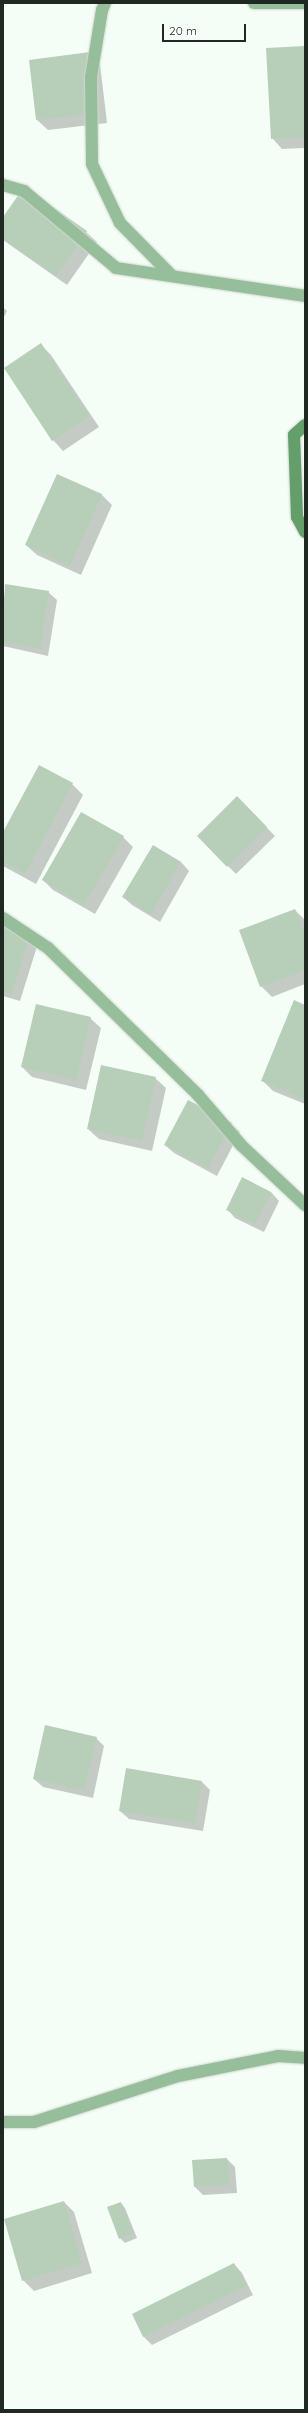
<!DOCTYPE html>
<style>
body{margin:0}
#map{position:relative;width:308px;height:2413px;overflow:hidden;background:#f5fef6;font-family:Quicksand,sans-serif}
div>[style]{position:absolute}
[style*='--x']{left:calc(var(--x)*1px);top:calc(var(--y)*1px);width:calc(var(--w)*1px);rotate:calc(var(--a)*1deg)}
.shadow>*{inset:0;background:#0003}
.building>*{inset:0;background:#b7ceb9}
.roads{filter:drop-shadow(0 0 1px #cfd8d0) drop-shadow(0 0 1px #cfd8d0)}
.street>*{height:12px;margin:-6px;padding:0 6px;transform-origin:6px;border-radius:6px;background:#97be9a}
.secondary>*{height:12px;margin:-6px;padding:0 6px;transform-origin:6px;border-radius:6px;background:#649f6b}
span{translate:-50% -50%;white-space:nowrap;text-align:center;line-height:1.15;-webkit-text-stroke:4px #fff;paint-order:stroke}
.frame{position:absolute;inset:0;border:4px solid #202921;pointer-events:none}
.scale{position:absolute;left:162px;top:24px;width:84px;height:18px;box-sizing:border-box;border:2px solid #202921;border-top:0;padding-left:5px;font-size:12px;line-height:14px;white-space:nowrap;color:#202921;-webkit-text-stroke:3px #fff;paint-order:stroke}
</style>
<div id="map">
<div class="shadow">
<i style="clip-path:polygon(305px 47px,305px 148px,282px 149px,272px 138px)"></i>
<i style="clip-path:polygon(90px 53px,100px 64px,107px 123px,48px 130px,37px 120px)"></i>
<i style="clip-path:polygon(3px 219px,86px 232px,97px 242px,67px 285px,3px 240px)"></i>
<i style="clip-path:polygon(3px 307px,7px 311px,3px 319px)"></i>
<i style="clip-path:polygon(41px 345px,51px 355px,99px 427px,63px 451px,53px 440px,5px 369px)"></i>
<i style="clip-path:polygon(58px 475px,102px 495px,112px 505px,81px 575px,37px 555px,26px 545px)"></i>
<i style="clip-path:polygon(6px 585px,48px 592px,57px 600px,48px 656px,3px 646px,3px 604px)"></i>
<i style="clip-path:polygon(39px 766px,72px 784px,83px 795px,36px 884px,3px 866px,3px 835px)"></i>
<i style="clip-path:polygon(237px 797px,275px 836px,236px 874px,198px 836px)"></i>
<i style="clip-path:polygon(123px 837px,133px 847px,95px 914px,53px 890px,43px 880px)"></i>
<i style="clip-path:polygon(153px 846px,181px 862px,189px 871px,160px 922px,132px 905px,123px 897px)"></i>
<i style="clip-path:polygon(295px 910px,305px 920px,305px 984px,272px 997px,261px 986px)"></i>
<i style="clip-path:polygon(3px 923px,39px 940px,20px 1001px,3px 996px)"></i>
<i style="clip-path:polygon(305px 1006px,305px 1104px,273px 1091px,263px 1081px)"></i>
<i style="clip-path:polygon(90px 1018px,101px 1028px,86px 1090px,32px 1077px,22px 1067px)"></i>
<i style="clip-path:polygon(155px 1078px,166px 1088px,152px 1151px,99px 1139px,88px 1129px)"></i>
<i style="clip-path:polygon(231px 1124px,240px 1132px,217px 1176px,174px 1153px,165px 1145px)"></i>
<i style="clip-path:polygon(271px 1192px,279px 1201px,264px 1232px,235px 1218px,227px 1209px)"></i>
<i style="clip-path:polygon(96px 1738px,104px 1746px,93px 1798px,43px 1787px,34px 1779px)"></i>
<i style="clip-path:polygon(202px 1782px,210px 1790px,203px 1831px,129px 1819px,120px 1811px)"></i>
<i style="clip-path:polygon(227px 2159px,235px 2167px,237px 2193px,203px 2195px,195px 2187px,193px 2161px)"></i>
<i style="clip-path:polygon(64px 2202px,74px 2212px,92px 2273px,34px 2291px,23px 2280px)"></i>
<i style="clip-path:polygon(121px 2203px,125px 2208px,137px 2238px,125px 2243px,120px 2238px)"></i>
<i style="clip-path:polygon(234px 2264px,242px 2273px,253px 2295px,152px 2345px,144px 2337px,133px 2315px)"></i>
</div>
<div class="building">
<i style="clip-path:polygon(305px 46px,305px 137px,271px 139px,266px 48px)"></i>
<i style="clip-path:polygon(90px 52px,98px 113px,36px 120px,29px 60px)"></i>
<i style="clip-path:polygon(24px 187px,87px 231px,56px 276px,3px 239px,3px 217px)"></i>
<i style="clip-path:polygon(41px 343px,89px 416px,52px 441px,4px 368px)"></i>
<i style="clip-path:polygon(57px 474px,102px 494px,70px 566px,25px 545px)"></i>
<i style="clip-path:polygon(5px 584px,49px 591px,40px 648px,3px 642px)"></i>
<i style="clip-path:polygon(39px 765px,73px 783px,25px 874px,3px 862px,3px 832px)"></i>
<i style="clip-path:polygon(237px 796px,267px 827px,227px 867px,197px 836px)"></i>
<i style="clip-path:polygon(81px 812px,124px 836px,84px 905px,42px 880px)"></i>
<i style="clip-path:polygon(153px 845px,181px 862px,151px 914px,122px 897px)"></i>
<i style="clip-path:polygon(295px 909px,305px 935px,305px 970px,260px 987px,239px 930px)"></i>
<i style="clip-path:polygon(3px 922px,31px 930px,12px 994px,3px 991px)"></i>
<i style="clip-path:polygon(294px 1000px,305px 1005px,305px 1099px,261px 1081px)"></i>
<i style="clip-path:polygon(36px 1004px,91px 1017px,76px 1080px,21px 1067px)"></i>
<i style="clip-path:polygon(101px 1065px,156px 1077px,142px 1141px,87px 1129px)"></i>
<i style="clip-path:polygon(188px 1100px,232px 1123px,208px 1168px,164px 1145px)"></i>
<i style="clip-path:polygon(242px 1177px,271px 1192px,255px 1224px,226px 1210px)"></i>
<i style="clip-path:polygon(45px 1725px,97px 1737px,84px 1790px,33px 1779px)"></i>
<i style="clip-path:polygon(126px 1768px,202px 1781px,195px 1823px,119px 1811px)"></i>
<i style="clip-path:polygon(227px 2158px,229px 2185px,194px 2187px,192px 2160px)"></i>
<i style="clip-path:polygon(64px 2201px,82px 2263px,22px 2281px,4px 2219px)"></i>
<i style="clip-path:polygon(121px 2202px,133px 2233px,119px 2239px,107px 2207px)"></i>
<i style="clip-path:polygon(234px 2263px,246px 2286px,143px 2337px,132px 2314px)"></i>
</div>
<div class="roads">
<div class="street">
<i style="--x:105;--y:3;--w:8;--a:113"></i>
<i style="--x:102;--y:10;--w:68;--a:99.3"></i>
<i style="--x:91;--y:77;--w:87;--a:89.3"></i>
<i style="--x:92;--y:164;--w:65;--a:64.6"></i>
<i style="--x:120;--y:223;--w:74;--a:45.5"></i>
<i style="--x:254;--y:3;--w:51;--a:0"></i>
<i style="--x:3;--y:185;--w:22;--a:16"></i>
<i style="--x:24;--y:191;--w:120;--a:39.9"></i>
<i style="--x:116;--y:268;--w:191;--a:8.4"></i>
<i style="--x:3;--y:918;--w:54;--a:33.7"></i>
<i style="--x:48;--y:948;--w:210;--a:44.4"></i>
<i style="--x:198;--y:1095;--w:66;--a:49.3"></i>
<i style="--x:241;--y:1145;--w:88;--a:43.2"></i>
<i style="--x:3;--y:2122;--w:31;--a:0"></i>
<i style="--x:34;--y:2122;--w:151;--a:-17.7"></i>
<i style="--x:178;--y:2076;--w:102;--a:-11.3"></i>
<i style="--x:278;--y:2056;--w:27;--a:4"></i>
</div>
<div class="secondary">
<i style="--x:305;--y:425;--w:15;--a:138"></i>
<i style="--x:294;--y:435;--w:82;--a:87.9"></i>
<i style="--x:297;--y:517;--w:17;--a:62"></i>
</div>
</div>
<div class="frame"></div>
<div class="scale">20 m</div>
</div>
